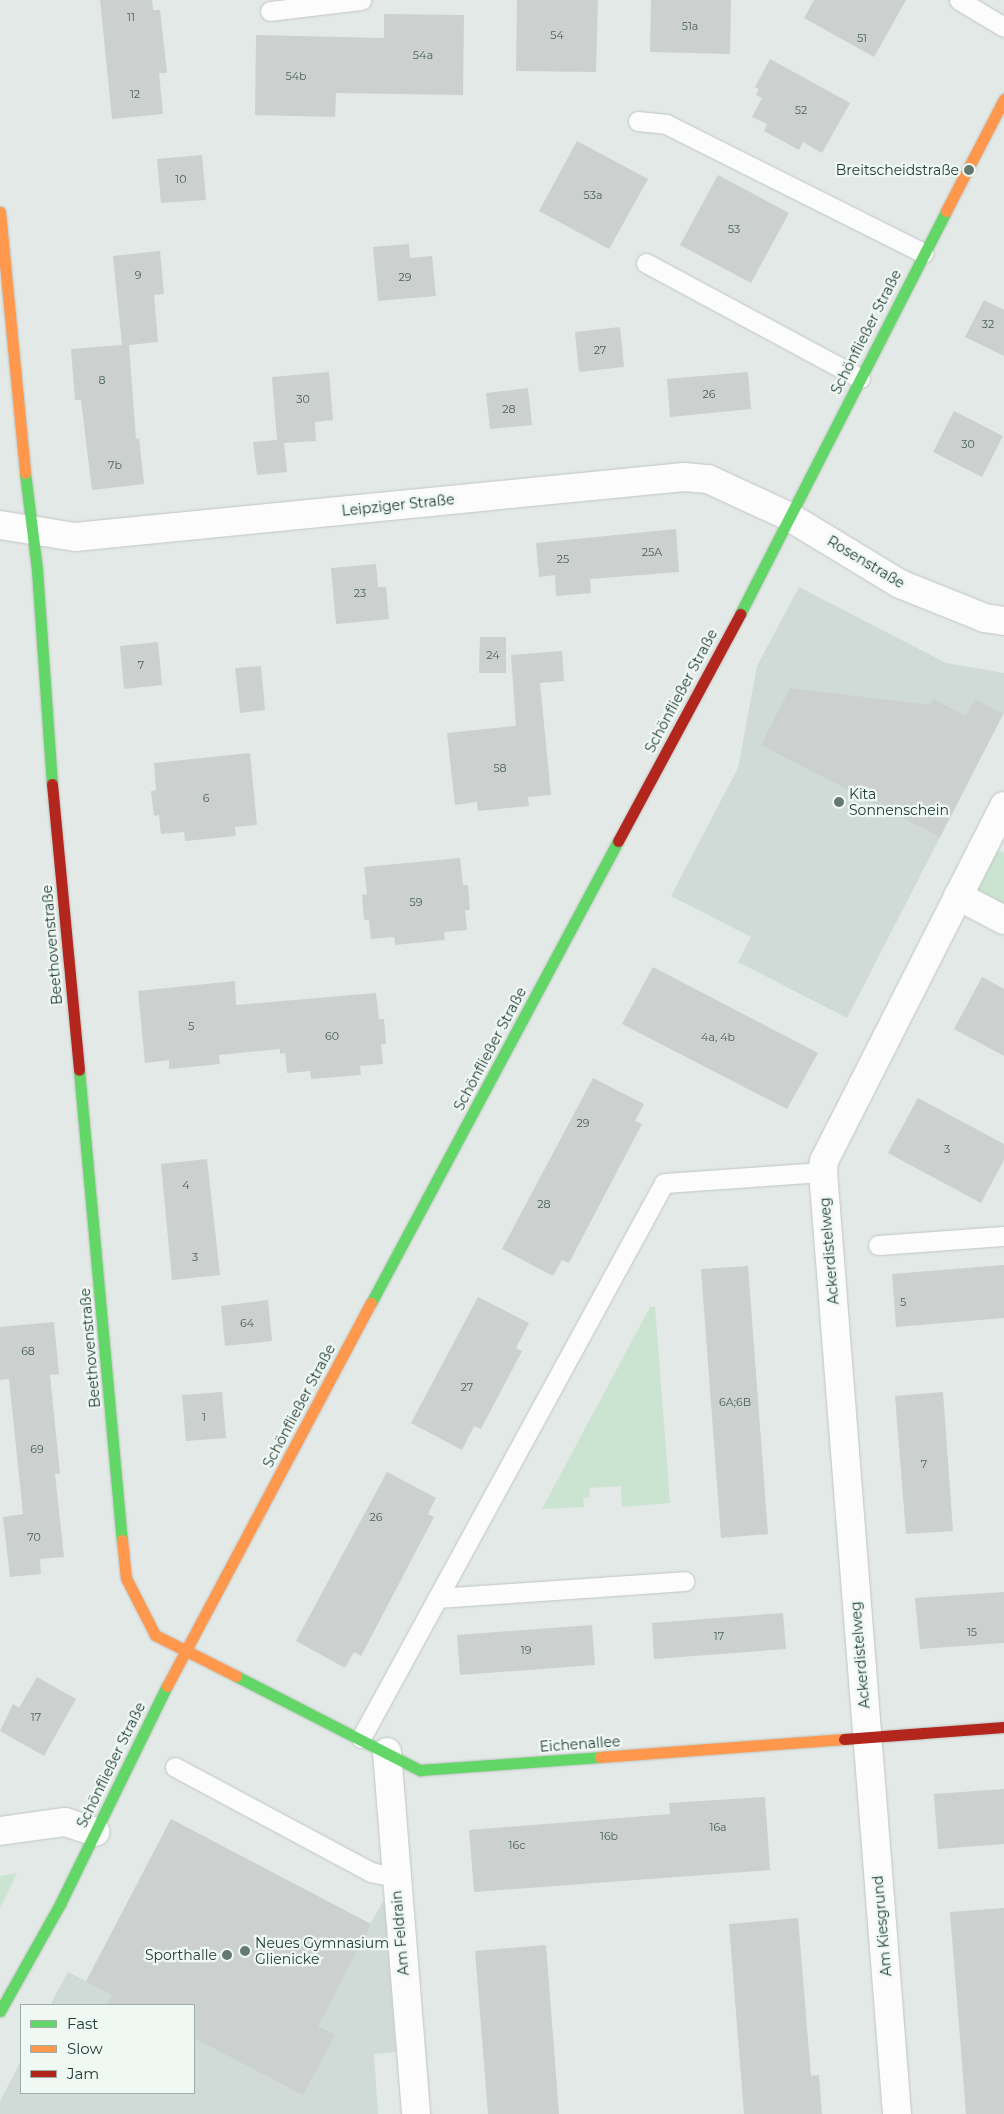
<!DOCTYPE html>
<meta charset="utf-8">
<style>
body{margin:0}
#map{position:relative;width:1004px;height:2114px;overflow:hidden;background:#e3e9e6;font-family:Montserrat,sans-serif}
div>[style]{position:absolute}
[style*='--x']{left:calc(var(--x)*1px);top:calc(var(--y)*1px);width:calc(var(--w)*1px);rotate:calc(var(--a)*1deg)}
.built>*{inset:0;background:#d0dad6}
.green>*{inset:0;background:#cbe3d1}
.building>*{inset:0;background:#ccd1cf}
.roads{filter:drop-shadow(0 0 1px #c0c6c3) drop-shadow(0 0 1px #c0c6c3)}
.lane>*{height:19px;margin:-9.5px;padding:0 9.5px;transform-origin:9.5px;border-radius:9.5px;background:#fbfcfb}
.street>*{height:28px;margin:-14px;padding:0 14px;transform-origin:14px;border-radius:14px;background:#fbfcfb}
.fast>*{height:11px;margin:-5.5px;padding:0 5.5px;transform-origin:5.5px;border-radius:5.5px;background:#63d668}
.slow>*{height:11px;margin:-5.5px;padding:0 5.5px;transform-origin:5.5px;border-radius:5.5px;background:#ff974d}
.jam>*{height:11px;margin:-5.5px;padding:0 5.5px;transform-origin:5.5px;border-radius:5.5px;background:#b3261e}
.dots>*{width:14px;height:14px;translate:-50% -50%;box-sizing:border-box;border:2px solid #f0f8f4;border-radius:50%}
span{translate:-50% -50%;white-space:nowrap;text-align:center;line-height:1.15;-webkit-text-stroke:4.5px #f0f8f4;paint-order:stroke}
.number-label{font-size:11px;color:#4c625b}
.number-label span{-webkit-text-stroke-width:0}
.poi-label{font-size:14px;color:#203c33}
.right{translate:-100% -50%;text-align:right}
.left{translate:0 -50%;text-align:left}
.street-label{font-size:14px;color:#203c33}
.legend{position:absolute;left:20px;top:2004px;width:175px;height:90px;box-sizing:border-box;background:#f0f8f4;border:1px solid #9dada7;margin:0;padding:6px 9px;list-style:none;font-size:15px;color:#203c33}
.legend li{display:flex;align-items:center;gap:10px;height:25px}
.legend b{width:25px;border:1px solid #9dada7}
</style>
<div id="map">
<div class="built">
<i style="clip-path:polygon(799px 587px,946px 663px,1004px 673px,1004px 713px,847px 1018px,738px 962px,751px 937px,671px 896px,738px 768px,757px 666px)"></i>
<i style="clip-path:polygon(171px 1819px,370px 1924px,384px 1900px,396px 2052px,374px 2054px,378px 2114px,0 2114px,0 2101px,21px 2061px,21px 2093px,194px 2093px,194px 2005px,50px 2005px,68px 1972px,86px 1981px)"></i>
</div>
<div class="green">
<i style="clip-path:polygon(998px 850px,1004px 853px,1004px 910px,975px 895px)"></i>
<i style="clip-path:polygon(650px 1307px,655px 1307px,670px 1503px,622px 1507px,621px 1486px,589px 1488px,590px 1497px,583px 1498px,584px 1507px,542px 1509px)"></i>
<i style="clip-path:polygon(17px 1873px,0 1908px,0 1876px)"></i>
</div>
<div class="building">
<i style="clip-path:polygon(100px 0,152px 0,153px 10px,160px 10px,167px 73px,159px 73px,163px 114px,112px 119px)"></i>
<i style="clip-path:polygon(517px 0,598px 0,596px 72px,516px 71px)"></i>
<i style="clip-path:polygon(651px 0,731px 0,730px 54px,650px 52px)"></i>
<i style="clip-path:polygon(814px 0,906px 0,874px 57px,804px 18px)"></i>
<i style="clip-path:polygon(384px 14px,464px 15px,463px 95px,336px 93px,335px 117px,255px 115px,256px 35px,384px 38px)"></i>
<i style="clip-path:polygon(770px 59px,850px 103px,822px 153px,803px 142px,799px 150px,764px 131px,767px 124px,752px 117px,762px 98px,756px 95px,759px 89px,755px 87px)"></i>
<i style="clip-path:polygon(577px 141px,648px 179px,609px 249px,539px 211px)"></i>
<i style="clip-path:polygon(202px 155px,206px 200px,161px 203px,157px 159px)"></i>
<i style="clip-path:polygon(718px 175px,789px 213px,751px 283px,680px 245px)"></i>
<i style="clip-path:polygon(409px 244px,410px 258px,432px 256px,436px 296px,378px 301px,373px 247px)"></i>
<i style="clip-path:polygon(160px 251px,164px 294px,154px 295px,158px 342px,129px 345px,136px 439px,139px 438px,144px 484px,92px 490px,81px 400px,75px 400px,71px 349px,122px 345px,113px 256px)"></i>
<i style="clip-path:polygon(984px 300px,1004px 310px,1004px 356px,965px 337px)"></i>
<i style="clip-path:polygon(620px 327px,624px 367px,579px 372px,575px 332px)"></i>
<i style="clip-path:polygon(329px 372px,333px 420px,315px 422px,316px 441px,284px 443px,287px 472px,257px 475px,253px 442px,277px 440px,272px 377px)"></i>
<i style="clip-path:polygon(748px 372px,751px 409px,670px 417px,667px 379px)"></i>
<i style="clip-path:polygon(528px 388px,532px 425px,490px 429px,486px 393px)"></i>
<i style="clip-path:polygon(954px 411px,1003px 436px,982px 477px,933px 452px)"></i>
<i style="clip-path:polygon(676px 529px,679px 572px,590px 579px,591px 593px,556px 596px,555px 575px,539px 577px,536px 543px)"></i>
<i style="clip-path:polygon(376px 564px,378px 587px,386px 587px,389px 619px,336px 624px,331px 568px)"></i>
<i style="clip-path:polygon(480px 637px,506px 637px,506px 673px,479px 673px)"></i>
<i style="clip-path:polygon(158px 642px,162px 685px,124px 689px,120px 646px)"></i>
<i style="clip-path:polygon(562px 651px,564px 681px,540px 683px,551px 795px,528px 797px,529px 806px,478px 811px,477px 802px,455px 805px,447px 733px,516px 726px,511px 655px)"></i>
<i style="clip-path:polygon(261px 666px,265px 710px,240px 713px,235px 668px)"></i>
<i style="clip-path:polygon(790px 688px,930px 705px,933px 699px,966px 716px,975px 699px,1003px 714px,940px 837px,761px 745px)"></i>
<i style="clip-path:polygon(250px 753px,257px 825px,235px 827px,236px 836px,185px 841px,184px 832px,161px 834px,159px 815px,154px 816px,151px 791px,156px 790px,154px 763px)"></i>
<i style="clip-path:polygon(460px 858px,463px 885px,468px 885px,470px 910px,465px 910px,467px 930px,444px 932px,445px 940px,395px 945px,394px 937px,371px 939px,369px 920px,364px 920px,362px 895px,367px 894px,364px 867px)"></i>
<i style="clip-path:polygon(653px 967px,818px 1053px,787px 1109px,622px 1024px)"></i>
<i style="clip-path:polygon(982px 977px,1004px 989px,1004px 1056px,954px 1029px)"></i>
<i style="clip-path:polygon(235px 981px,236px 1005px,376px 993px,379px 1019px,384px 1019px,386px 1044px,381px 1044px,383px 1064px,360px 1066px,361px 1075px,311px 1079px,310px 1071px,287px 1073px,285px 1053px,280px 1054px,280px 1049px,219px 1055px,220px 1064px,169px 1069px,169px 1060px,145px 1063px,138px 991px)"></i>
<i style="clip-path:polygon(593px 1078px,644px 1104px,635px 1121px,642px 1124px,569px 1263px,562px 1260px,553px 1276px,502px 1249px)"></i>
<i style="clip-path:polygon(918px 1098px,1004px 1144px,1004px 1160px,981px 1203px,888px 1153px)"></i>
<i style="clip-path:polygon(207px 1159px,220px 1275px,172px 1280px,161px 1164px)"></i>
<i style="clip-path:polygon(1004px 1265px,1004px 1318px,896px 1327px,892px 1274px)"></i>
<i style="clip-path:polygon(748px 1266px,768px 1534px,721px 1538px,701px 1269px)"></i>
<i style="clip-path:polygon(478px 1297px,529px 1323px,516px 1348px,522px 1351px,481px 1429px,474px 1426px,462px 1450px,411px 1423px)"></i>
<i style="clip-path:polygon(268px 1300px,272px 1341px,225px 1346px,221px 1306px)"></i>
<i style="clip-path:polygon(54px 1322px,59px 1374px,50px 1375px,60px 1474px,55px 1474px,64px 1557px,40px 1559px,41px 1574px,10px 1577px,3px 1517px,23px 1514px,9px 1379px,0 1380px,0 1327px)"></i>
<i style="clip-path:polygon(222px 1392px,226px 1438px,186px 1441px,182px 1395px)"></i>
<i style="clip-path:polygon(943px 1392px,953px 1531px,906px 1534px,895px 1396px)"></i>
<i style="clip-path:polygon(387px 1472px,436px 1498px,428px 1514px,434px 1517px,361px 1656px,354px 1652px,345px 1668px,296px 1641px)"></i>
<i style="clip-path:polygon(1004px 1592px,1004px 1643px,920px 1649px,915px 1598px)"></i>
<i style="clip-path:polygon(783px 1613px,786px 1649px,654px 1659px,652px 1623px)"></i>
<i style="clip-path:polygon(592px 1625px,595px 1665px,460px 1675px,457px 1635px)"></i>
<i style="clip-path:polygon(37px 1677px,76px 1699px,44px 1756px,0 1731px,13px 1704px,19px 1708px)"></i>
<i style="clip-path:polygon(1004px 1789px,1004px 1844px,938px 1849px,934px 1794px)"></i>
<i style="clip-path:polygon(765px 1797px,770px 1870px,474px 1892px,469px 1830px,670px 1814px,669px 1803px)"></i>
<i style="clip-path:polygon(171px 1819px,371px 1924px,318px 2026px,335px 2035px,303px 2095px,194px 2038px,194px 2005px,107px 2005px,112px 1995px,86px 1982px)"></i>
<i style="clip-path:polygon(1004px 1908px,1004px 2114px,966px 2114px,950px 1912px)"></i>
<i style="clip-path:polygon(798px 1918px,811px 2076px,819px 2075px,822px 2114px,744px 2114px,729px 1924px)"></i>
<i style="clip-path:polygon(546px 1945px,559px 2114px,488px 2114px,475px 1951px)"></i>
</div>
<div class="roads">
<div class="lane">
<i style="--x:959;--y:0;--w:52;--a:31"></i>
<i style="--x:270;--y:11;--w:92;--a:-6.9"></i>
<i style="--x:638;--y:121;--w:28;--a:6"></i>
<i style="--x:666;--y:124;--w:288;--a:26.6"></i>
<i style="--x:646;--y:263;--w:243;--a:28.3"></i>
<i style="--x:878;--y:1245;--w:126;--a:-4.1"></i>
<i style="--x:437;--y:1598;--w:248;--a:-3.9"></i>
<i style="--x:361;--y:1738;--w:632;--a:-61.37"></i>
<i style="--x:664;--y:1183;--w:159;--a:-4"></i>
<i style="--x:175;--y:1767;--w:222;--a:28.2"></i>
<i style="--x:371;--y:1872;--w:25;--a:12"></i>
</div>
<div class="street">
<i style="--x:0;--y:525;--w:76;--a:9.1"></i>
<i style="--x:75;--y:537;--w:612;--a:-5.63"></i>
<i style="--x:684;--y:477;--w:24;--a:5"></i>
<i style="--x:708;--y:479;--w:88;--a:24.8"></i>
<i style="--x:788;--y:516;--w:131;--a:31.3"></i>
<i style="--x:900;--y:584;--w:92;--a:21.8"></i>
<i style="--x:985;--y:618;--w:19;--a:9"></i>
<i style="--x:958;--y:896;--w:52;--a:27.6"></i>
<i style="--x:387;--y:1752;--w:363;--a:85.4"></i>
<i style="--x:0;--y:1831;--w:66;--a:-7.9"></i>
<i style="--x:65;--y:1822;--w:32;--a:18"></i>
<i style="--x:897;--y:2114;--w:945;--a:-94.49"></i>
<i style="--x:823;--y:1172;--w:11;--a:-85"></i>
<i style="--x:824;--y:1161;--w:398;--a:-63.1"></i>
</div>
<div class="fast">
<i style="--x:25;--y:473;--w:98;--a:82.9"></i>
<i style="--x:37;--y:570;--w:215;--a:86"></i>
<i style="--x:740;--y:614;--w:453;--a:-62.9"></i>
<i style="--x:79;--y:1070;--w:472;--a:84.8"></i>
<i style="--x:371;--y:1303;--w:524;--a:-61.87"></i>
<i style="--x:236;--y:1676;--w:207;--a:27.1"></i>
<i style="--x:420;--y:1770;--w:180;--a:-4.1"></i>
<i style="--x:0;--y:2011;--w:123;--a:-60.7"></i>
<i style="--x:60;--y:1904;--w:243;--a:-63.9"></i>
</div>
<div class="slow">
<i style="--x:946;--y:211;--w:126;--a:-62.6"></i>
<i style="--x:0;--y:212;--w:262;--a:84.5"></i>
<i style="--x:122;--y:1540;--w:38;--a:84"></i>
<i style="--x:126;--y:1578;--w:64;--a:63"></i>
<i style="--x:155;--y:1635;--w:91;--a:26.8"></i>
<i style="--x:167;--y:1686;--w:434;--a:-62"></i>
<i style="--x:600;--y:1757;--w:245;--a:-4.2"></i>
</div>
<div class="jam">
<i style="--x:52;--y:784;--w:287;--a:84.6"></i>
<i style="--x:618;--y:841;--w:258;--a:-61.7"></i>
<i style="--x:844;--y:1739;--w:160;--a:-4.3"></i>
</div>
</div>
<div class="dots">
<i style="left:969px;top:170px;background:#647972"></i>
<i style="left:839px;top:802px;background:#647972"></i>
<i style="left:245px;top:1951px;background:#647972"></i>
<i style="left:227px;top:1955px;background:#647972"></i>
</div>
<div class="number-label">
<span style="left:131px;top:17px">11</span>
<span style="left:690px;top:26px">51a</span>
<span style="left:557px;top:35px">54</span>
<span style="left:862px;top:38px">51</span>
<span style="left:423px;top:55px">54a</span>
<span style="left:296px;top:76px">54b</span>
<span style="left:135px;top:94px">12</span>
<span style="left:801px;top:110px">52</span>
<span style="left:181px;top:179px">10</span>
<span style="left:593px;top:195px">53a</span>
<span style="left:734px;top:229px">53</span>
<span style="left:138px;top:275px">9</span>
<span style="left:405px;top:277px">29</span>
<span style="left:988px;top:324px">32</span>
<span style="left:600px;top:350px">27</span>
<span style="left:102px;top:380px">8</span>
<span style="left:709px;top:394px">26</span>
<span style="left:303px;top:399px">30</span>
<span style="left:509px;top:409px">28</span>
<span style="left:968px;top:444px">30</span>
<span style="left:115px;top:465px">7b</span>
<span style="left:652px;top:552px">25A</span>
<span style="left:563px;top:559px">25</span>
<span style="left:360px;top:593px">23</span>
<span style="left:493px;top:655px">24</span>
<span style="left:141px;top:665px">7</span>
<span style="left:500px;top:768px">58</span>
<span style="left:206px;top:798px">6</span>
<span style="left:416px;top:902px">59</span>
<span style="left:191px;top:1026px">5</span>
<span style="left:332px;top:1036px">60</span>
<span style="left:718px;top:1037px">4a, 4b</span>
<span style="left:583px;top:1123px">29</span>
<span style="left:947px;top:1149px">3</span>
<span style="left:186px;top:1185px">4</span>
<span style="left:544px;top:1204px">28</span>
<span style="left:195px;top:1257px">3</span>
<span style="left:903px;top:1302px">5</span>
<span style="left:247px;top:1323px">64</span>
<span style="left:28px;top:1351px">68</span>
<span style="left:467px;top:1387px">27</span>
<span style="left:735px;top:1402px">6A;6B</span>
<span style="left:204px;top:1417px">1</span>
<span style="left:37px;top:1449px">69</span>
<span style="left:924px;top:1464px">7</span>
<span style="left:376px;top:1517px">26</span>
<span style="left:34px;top:1537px">70</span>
<span style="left:972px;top:1632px">15</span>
<span style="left:719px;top:1636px">17</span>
<span style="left:526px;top:1650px">19</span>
<span style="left:36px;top:1717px">17</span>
<span style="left:718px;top:1827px">16a</span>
<span style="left:609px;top:1836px">16b</span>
<span style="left:517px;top:1845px">16c</span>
</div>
<div class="poi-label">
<span class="right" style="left:959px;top:170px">Breitscheidstraße</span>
<span class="left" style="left:849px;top:802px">Kita<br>Sonnenschein</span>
<span class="left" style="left:255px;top:1951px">Neues Gymnasium<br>Glienicke</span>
<span class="right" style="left:217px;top:1955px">Sporthalle</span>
</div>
<div class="street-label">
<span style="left:866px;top:332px;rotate:-63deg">Schönfließer Straße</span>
<span style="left:398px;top:505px;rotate:-6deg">Leipziger Straße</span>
<span style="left:866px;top:562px;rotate:31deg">Rosenstraße</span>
<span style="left:681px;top:691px;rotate:-62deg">Schönfließer Straße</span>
<span style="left:52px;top:945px;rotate:-95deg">Beethovenstraße</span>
<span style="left:490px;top:1049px;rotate:-62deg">Schönfließer Straße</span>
<span style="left:829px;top:1251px;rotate:-95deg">Ackerdistelweg</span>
<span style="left:90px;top:1348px;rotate:-95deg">Beethovenstraße</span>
<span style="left:299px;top:1406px;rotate:-62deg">Schönfließer Straße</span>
<span style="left:860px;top:1655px;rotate:-95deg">Ackerdistelweg</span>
<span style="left:580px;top:1744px;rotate:-4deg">Eichenallee</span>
<span style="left:111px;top:1765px;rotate:-64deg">Schönfließer Straße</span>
<span style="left:882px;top:1926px;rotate:-95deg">Am Kiesgrund</span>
<span style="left:400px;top:1933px;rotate:-95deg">Am Feldrain</span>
</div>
<ul class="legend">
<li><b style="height:6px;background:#63d668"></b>Fast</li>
<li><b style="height:6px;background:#ff974d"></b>Slow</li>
<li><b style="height:6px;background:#b3261e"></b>Jam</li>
</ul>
</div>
